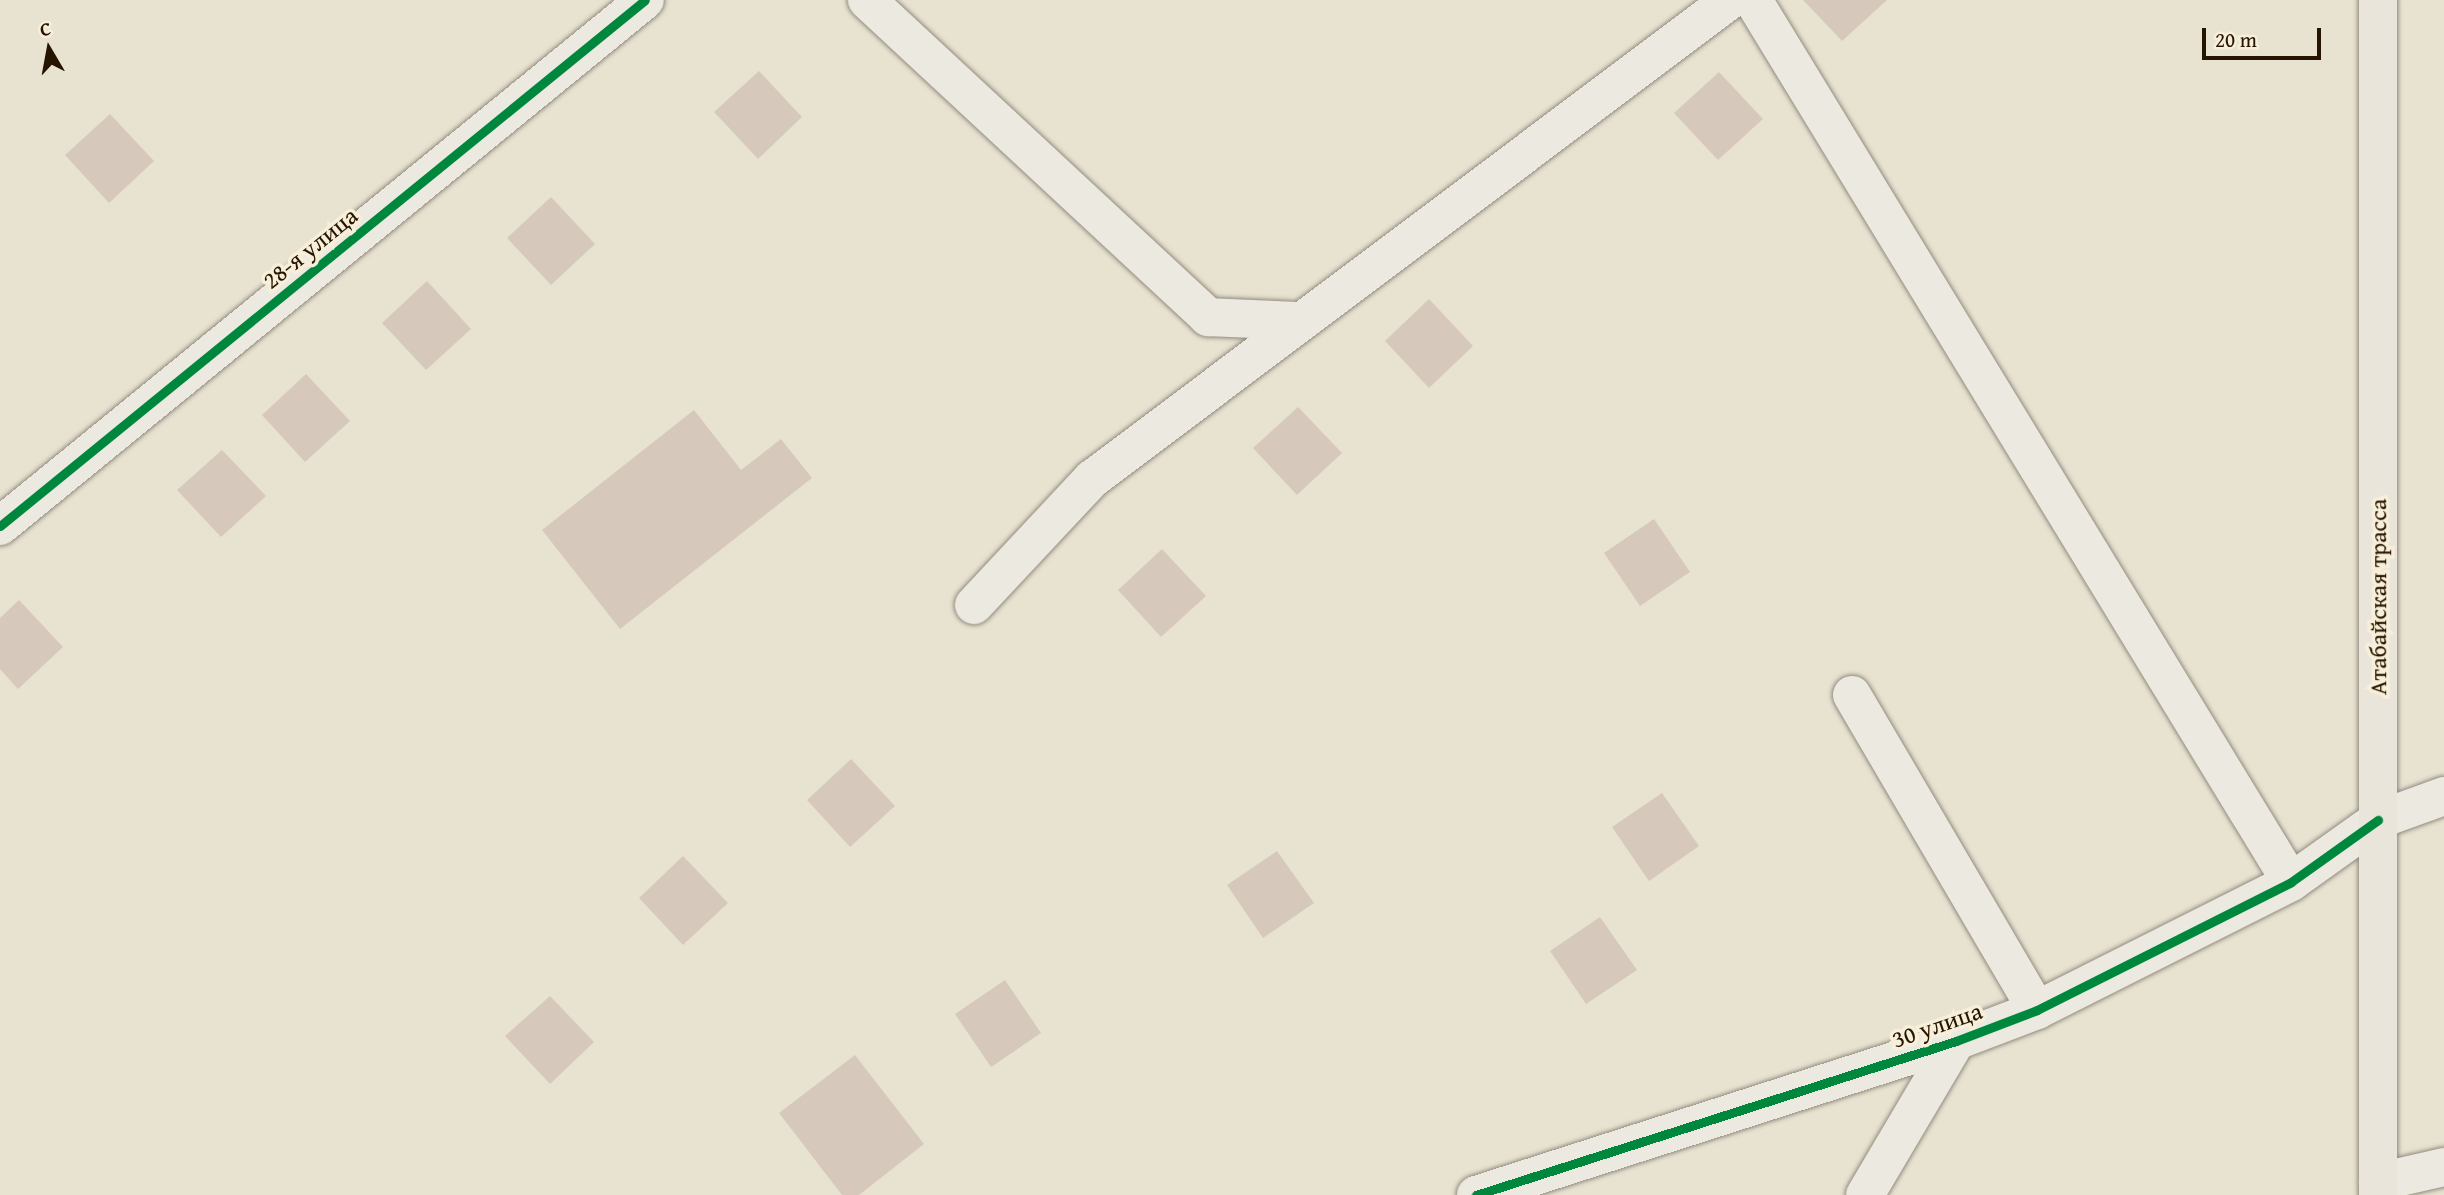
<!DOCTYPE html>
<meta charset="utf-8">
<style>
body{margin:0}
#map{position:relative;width:2444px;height:1195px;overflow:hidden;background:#e8e2d0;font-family:"Gentium Book Plus",serif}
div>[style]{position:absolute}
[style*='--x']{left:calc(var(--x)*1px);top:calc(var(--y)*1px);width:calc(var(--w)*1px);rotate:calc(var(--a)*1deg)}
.building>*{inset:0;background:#d6c9bc}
.roads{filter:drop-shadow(0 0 2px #928c80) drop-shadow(0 0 2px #928c80)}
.minor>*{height:38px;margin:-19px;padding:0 19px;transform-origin:19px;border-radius:19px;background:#ece9e0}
.major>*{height:38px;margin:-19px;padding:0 19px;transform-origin:19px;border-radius:19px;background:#e9e5db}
.cycleway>*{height:9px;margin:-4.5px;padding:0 4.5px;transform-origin:4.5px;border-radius:4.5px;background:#00873e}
span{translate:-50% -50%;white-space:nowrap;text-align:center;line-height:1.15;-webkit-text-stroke:7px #f7efd9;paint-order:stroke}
.street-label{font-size:24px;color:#251400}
.north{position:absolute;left:14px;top:14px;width:70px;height:70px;-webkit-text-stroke:5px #f7efd9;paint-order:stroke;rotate:350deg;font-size:19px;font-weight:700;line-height:28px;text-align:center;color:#251400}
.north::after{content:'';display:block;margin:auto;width:24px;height:32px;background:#251400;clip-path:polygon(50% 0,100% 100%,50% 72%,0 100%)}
.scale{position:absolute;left:2202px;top:28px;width:119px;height:32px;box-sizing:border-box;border:4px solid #251400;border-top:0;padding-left:9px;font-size:21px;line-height:24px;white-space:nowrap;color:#251400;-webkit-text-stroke:5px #f7efd9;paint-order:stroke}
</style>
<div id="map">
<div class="building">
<i style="clip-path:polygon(1803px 0,1887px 0,1842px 41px)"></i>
<i style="clip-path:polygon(759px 71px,802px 117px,758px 159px,714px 112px)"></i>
<i style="clip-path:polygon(1719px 72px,1763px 119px,1718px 160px,1674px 113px)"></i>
<i style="clip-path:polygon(110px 114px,154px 161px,109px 203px,65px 155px)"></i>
<i style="clip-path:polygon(551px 197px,595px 244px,551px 285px,507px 238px)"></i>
<i style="clip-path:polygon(427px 281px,471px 329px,426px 370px,382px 323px)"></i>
<i style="clip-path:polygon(1429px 299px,1473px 346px,1429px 388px,1385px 341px)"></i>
<i style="clip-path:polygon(306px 374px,350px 421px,305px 462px,262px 415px)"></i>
<i style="clip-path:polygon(1298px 407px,1342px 453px,1297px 495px,1253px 448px)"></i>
<i style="clip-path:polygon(694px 410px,741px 470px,781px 439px,812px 478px,620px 629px,542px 530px)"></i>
<i style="clip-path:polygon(222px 450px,266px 496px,221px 537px,177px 490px)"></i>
<i style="clip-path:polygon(1654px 519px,1690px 572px,1640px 606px,1604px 553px)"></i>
<i style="clip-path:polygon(1162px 549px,1206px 596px,1161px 637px,1118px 590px)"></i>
<i style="clip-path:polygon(19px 600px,63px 647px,18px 689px,0 669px,0 618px)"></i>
<i style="clip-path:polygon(851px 759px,895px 806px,850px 847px,807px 800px)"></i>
<i style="clip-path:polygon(1662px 793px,1699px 846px,1649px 881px,1612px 827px)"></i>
<i style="clip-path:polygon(1277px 851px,1314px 903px,1263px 938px,1227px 885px)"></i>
<i style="clip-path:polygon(683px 856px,728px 903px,683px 945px,639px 898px)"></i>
<i style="clip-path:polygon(1600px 917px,1637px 970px,1586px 1004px,1550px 951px)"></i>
<i style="clip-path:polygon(1005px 980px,1041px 1033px,991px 1067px,955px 1014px)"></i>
<i style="clip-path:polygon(550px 996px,594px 1042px,550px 1084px,505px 1036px)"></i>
<i style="clip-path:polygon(855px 1055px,924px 1144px,859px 1195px,842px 1195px,779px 1113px)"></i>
</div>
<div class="roads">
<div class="minor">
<i style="--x:867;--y:0;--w:466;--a:42.9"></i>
<i style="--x:1208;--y:317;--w:93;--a:2.5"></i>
<i style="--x:1753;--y:0;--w:1033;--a:58.62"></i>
<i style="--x:0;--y:526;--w:832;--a:-39.2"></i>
<i style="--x:974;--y:605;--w:173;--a:-46.9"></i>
<i style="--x:1092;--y:479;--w:798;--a:-36.9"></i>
<i style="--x:1852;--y:695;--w:365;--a:59.6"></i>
<i style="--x:2378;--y:1182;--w:68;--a:-12.8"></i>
<i style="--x:1476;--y:1195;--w:504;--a:-17.79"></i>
<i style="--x:1956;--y:1041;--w:87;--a:-20.9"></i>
<i style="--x:2037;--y:1010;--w:284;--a:-26.7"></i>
<i style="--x:2291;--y:882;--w:107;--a:-35.5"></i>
<i style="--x:2378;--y:820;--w:70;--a:-20"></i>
<i style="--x:1865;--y:1195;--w:179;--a:-59.4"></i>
</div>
<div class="major">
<i style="--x:2378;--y:1195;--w:1195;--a:-90"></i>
</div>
</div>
<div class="cycleway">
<i style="--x:0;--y:526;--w:832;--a:-39.2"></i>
<i style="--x:1476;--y:1195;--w:504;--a:-17.79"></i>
<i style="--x:1956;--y:1041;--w:87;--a:-20.9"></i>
<i style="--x:2037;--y:1010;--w:284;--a:-26.7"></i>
<i style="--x:2291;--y:882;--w:107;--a:-35.5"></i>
</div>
<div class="street-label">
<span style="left:310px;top:248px;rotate:-39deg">28-я улица</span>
<span style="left:2378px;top:597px;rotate:-90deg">Атабайская трасса</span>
<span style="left:1937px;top:1025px;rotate:-19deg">30 улица</span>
</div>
<div class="north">С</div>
<div class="scale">20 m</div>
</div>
